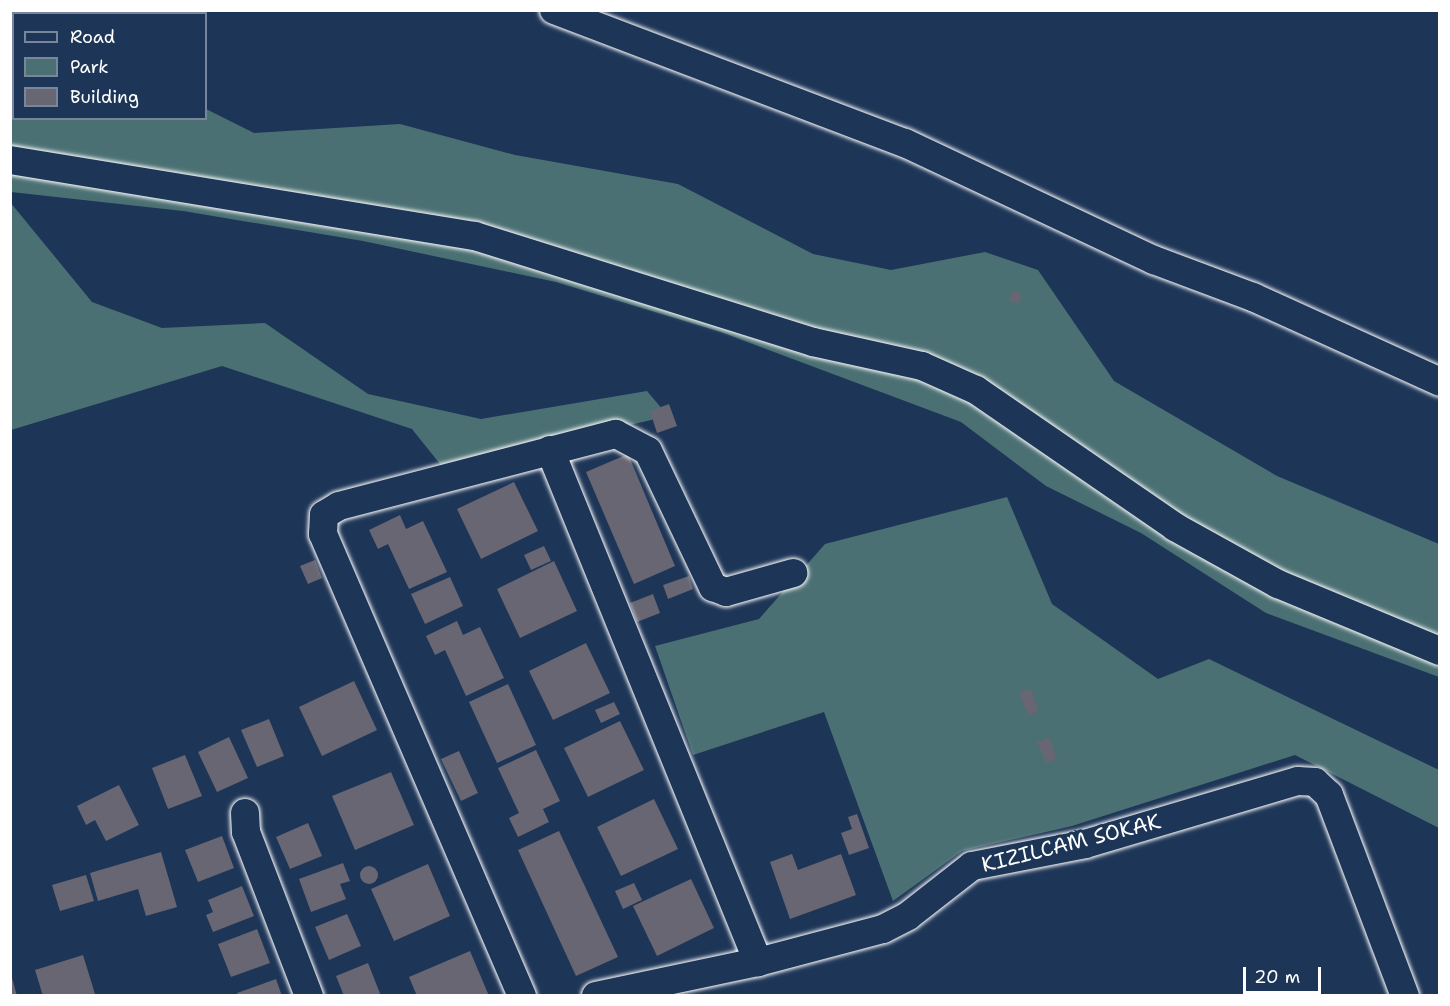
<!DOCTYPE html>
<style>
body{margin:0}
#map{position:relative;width:1450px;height:1006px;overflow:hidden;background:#1d3557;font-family:"Shantell Sans",sans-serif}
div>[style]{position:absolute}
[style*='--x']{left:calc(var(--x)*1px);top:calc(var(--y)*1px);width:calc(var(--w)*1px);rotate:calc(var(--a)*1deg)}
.green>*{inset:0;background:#4b7073}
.building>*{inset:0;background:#686672}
.round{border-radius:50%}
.roads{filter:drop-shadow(0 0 2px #fff) drop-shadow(0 0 2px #fff)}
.minor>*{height:28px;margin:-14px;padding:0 14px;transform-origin:14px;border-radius:14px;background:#1d3557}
span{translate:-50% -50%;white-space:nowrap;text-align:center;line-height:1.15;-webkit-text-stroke:6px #1d3557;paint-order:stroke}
.street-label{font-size:21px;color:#fff}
.frame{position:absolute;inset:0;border:12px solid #fff;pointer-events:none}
.legend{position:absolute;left:12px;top:12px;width:195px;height:108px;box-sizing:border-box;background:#1d3557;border:2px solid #77869a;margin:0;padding:8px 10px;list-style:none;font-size:18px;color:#fff}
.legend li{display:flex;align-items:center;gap:12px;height:30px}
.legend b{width:30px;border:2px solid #77869a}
.scale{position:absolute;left:1243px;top:967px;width:78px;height:27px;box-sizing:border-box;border:3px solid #fff;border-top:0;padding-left:8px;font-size:18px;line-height:21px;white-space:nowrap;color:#fff;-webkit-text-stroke:4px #1d3557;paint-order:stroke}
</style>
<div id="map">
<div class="green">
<i style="clip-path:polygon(10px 67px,14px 118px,206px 118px,206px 109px,254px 133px,400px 124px,515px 155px,678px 184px,813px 254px,891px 270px,985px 252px,1038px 270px,1114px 381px,1277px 476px,1439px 544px,1439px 677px,1266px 613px,1141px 533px,1046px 486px,961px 422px,721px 332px,556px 282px,363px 241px,183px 211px,11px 192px)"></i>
<i style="clip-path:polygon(10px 202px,92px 302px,162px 328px,265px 323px,368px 394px,481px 419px,647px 391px,668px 416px,444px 469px,412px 429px,222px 366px,11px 430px)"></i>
<i style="clip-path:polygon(1007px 497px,1052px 604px,1158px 679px,1209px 659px,1439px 770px,1439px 828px,1295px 755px,1072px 826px,962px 851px,893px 901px,824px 712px,693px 755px,655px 646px,759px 619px,825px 544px)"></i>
</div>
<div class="building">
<i style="clip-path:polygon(1013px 290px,1022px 294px,1018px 304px,1009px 300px)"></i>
<i style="clip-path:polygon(669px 404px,677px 426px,657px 433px,650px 411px)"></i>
<i style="clip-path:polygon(628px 454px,675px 566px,634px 584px,586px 472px)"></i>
<i style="clip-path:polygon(514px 482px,538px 531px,481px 559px,457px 509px)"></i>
<i style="clip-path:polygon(400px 515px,406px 529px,423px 521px,447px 572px,409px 589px,388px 544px,378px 549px,369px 530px)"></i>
<i style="clip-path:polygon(544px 546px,551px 561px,531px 570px,524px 555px)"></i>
<i style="clip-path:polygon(315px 560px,322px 578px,308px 584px,300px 566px)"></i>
<i style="clip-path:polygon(554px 561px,577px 611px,520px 638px,497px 589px)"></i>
<i style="clip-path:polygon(689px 576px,693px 589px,668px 599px,663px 585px)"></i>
<i style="clip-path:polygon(450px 577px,463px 606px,425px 624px,411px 594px)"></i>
<i style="clip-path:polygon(653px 594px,660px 613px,637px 622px,630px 603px)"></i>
<i style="clip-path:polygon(457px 621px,463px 635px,480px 627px,504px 678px,466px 696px,445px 650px,435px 655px,426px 636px)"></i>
<i style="clip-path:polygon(586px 643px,610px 693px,553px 720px,529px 671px)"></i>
<i style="clip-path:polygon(354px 681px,377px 730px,322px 756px,299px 707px)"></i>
<i style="clip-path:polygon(508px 684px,536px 745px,497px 763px,469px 702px)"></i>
<i style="clip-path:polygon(1031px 689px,1039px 711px,1028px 715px,1019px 693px)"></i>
<i style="clip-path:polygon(614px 702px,620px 714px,601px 723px,595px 710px)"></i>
<i style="clip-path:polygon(269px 719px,284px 756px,257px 767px,241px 730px)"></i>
<i style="clip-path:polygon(620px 721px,644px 770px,588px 797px,564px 748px)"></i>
<i style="clip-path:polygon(229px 737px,248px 778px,217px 792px,198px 752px)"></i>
<i style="clip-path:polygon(1049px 737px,1057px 759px,1046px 763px,1037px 742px)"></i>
<i style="clip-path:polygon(536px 750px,560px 801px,543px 809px,549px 822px,518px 837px,509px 818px,519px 813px,498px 768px)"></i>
<i style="clip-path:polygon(459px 751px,478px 793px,461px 801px,441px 759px)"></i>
<i style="clip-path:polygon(185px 755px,202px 796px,168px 809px,152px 768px)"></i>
<i style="clip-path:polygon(391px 772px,414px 825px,355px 850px,332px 796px)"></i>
<i style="clip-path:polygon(119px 785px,139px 825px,106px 841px,95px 820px,86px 825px,77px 806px)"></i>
<i style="clip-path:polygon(654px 799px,678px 849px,621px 876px,597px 827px)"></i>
<i style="clip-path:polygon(857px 814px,869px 848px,849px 855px,841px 833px,852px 829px,848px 817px)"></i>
<i style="clip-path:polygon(308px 823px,322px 856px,290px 869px,276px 837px)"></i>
<i style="clip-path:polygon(559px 831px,618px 957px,576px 976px,518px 850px)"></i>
<i style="clip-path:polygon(222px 836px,234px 868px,198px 882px,185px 850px)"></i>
<i style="clip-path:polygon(161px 852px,177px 907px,146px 916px,138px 889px,98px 901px,90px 873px)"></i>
<i style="clip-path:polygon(792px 854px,798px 870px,841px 854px,856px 895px,790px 919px,770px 862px)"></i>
<i style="clip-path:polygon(343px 863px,350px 881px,340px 884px,346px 899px,311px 912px,299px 879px)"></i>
<i style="clip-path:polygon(428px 864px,450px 916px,394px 941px,371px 889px)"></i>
<i class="round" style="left:360px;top:866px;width:18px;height:18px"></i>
<i style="clip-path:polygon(86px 875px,94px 901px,60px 911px,52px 885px)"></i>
<i style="clip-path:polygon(691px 879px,714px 928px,657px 956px,633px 906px)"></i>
<i style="clip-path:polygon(634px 883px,642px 900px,623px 909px,615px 891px)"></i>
<i style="clip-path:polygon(242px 886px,254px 916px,213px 932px,206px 915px,213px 912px,208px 900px)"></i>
<i style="clip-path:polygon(347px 914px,361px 946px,329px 960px,315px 927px)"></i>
<i style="clip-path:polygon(257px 929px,270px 963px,231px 977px,218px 944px)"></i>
<i style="clip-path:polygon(470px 951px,489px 996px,417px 996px,409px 977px)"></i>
<i style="clip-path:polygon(83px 955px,95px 994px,43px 996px,35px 970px)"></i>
<i style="clip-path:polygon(368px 963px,381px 996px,344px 996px,336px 976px)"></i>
<i style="clip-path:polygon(10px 974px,11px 974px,17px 996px,10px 996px)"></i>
<i style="clip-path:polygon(276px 979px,282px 996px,238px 996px,237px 993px)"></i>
</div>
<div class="roads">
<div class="minor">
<i style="--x:554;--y:10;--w:375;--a:20.8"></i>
<i style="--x:905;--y:143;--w:275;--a:25.2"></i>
<i style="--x:1154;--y:260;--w:106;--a:20.5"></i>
<i style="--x:1253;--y:297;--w:205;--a:24.4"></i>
<i style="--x:10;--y:160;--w:471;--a:9.3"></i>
<i style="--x:475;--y:236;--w:354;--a:17.4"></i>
<i style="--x:813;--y:342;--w:112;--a:12.4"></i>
<i style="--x:922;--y:366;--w:59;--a:24"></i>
<i style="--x:976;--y:390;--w:242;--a:34.5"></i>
<i style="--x:1175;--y:527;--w:118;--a:29"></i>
<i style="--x:1278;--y:584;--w:175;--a:22.5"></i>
<i style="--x:550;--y:450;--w:553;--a:67.89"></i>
<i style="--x:245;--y:813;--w:19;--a:87"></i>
<i style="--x:246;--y:832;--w:176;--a:69"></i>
<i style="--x:522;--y:996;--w:503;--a:-113.3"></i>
<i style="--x:323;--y:534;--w:19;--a:-87"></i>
<i style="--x:324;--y:515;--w:17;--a:-31"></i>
<i style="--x:339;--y:506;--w:286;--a:-14.6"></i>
<i style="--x:616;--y:434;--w:36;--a:28"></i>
<i style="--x:648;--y:451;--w:151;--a:64.5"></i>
<i style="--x:713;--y:587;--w:14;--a:21"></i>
<i style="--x:726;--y:592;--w:70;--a:-15.8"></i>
<i style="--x:596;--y:996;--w:166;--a:-11.9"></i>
<i style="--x:758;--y:962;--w:129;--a:-14.8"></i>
<i style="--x:883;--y:929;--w:28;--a:-27"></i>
<i style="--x:908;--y:916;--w:81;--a:-38"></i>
<i style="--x:972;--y:866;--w:115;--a:-11"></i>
<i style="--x:1085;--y:844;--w:222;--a:-16.5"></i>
<i style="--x:1298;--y:781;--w:17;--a:3"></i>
<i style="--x:1315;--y:782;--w:19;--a:43"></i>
<i style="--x:1329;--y:795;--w:215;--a:69.3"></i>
</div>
</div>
<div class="street-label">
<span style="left:1071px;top:843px;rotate:-14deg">KIZILCAM SOKAK</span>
</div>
<div class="frame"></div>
<ul class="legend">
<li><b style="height:8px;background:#1d3557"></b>Road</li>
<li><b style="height:16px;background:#4b7073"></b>Park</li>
<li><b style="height:16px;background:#686672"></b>Building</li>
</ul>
<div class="scale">20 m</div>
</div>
